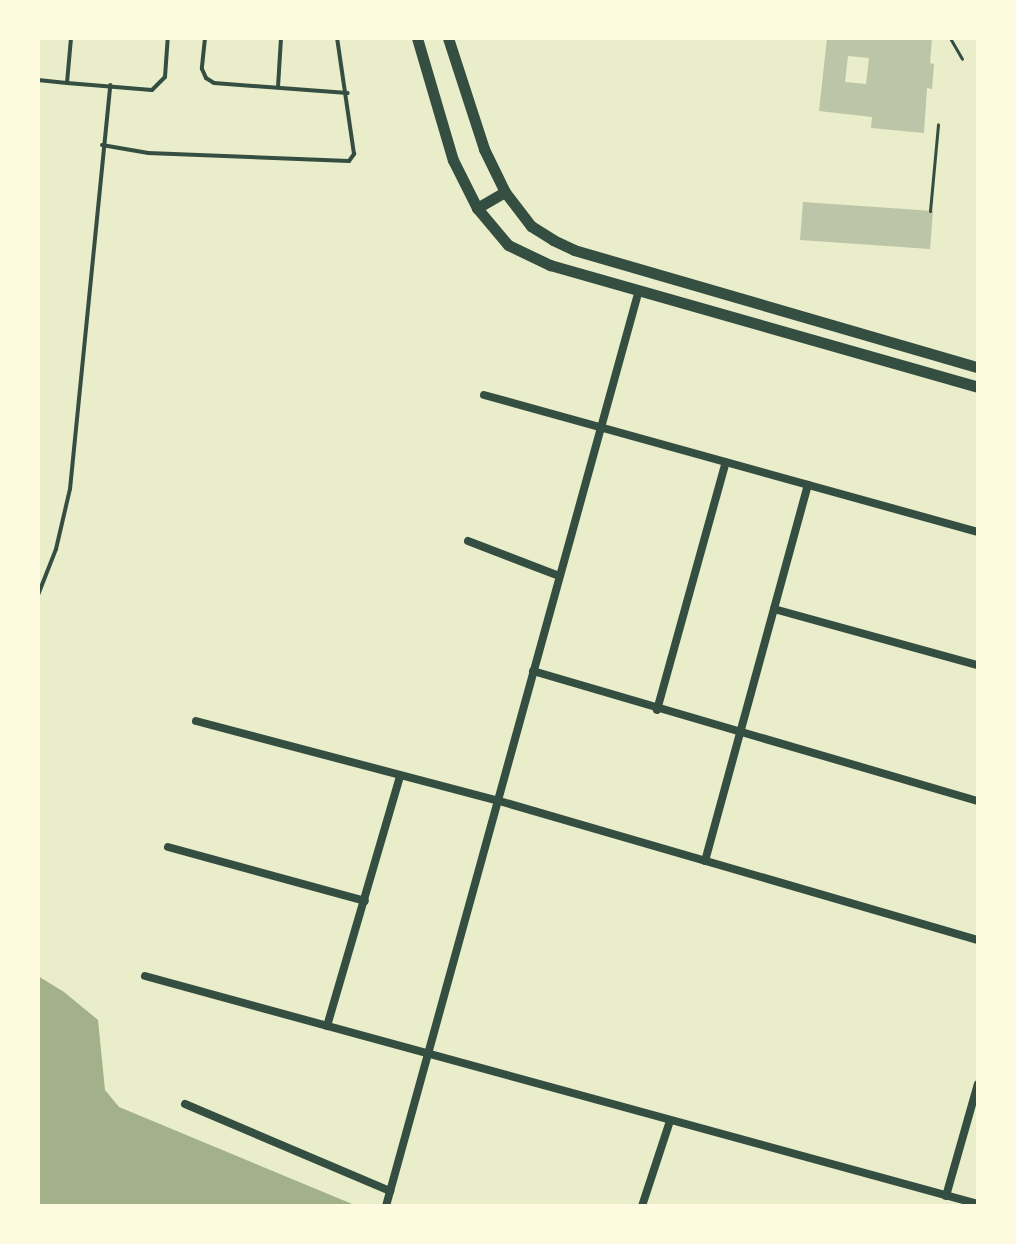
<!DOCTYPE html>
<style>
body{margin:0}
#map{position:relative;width:1016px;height:1244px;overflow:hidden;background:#e9edc9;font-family:Arial,sans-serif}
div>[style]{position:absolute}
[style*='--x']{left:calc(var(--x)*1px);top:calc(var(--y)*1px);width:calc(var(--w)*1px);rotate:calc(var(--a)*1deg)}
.water>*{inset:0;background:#a3b18a}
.building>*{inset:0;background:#bcc5a7}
.path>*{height:3px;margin:-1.5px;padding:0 1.5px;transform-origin:1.5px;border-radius:1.5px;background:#344e41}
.service>*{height:4px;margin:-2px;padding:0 2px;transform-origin:2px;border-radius:2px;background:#344e41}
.minor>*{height:8px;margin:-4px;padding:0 4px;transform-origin:4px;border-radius:4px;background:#344e41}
.secondary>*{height:11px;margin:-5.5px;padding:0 5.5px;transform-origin:5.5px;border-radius:5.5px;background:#344e41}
span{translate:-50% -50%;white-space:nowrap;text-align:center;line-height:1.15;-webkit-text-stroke:6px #fefae0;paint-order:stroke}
.frame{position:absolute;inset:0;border:40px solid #fefae0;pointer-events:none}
</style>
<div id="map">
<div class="water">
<i style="clip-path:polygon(38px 976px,64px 992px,98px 1020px,105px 1090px,119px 1107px,357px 1206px,38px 1206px)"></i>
</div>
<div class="building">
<i style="clip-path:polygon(evenodd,827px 38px,932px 38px,930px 63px,934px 64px,932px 89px,927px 88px,924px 133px,871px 128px,872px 117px,819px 111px,827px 38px,848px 56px,869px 58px,866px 84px,845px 82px,848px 56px)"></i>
<i style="clip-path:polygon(803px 202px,933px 211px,930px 249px,800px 240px)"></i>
</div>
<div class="path">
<i style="--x:950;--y:38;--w:24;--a:60"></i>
<i style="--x:930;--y:211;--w:87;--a:-84.7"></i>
</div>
<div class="service">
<i style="--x:71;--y:38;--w:45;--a:95.1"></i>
<i style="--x:67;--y:83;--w:85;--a:4.7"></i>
<i style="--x:152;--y:90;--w:18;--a:-45"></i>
<i style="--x:165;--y:77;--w:39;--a:-86"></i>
<i style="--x:205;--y:38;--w:31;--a:96"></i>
<i style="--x:202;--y:69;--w:10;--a:66"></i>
<i style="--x:206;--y:78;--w:9;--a:32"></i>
<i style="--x:214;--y:83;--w:134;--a:4.3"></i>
<i style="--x:38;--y:80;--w:29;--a:6"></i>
<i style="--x:278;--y:87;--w:49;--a:-86.5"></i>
<i style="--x:102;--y:145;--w:47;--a:9.9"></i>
<i style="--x:148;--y:153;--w:201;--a:2.3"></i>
<i style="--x:349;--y:161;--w:9;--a:-54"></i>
<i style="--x:354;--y:154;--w:117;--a:-98.3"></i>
<i style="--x:38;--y:595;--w:49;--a:-68.6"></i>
<i style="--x:56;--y:549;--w:62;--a:-76.9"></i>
<i style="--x:70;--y:489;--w:406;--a:-84.3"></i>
</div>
<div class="minor">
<i style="--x:484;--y:395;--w:513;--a:15.5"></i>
<i style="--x:468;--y:541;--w:97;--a:21"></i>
<i style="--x:774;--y:609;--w:212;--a:15.4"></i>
<i style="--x:533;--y:671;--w:464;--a:16.3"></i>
<i style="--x:657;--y:710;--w:257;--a:-74.5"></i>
<i style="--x:196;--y:721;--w:310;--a:14.8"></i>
<i style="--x:496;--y:800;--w:502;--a:16.2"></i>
<i style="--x:168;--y:847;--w:204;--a:15.3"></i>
<i style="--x:705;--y:861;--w:390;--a:-74.7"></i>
<i style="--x:145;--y:976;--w:864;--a:15.31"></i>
<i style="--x:327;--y:1026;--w:259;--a:-73.7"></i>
<i style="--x:185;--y:1104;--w:223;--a:23"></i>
<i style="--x:946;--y:1196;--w:116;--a:-74.1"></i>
<i style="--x:386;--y:1206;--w:950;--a:-74.56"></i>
<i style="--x:642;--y:1206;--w:89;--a:-71.8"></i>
</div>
<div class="secondary">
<i style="--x:417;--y:38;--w:127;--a:73.6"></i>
<i style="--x:453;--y:160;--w:54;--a:63.4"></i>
<i style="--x:477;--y:208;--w:48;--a:50"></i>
<i style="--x:508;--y:245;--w:47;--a:25.5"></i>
<i style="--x:550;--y:265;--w:445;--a:15.9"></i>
<i style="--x:448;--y:38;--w:117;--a:72"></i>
<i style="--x:484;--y:149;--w:48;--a:64"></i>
<i style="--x:505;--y:192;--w:43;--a:52.6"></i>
<i style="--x:531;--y:226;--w:26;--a:32"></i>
<i style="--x:553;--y:240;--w:23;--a:25"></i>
<i style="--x:574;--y:250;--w:421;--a:16.2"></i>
<i style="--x:477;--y:208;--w:32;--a:-30"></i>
</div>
<div class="frame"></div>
</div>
